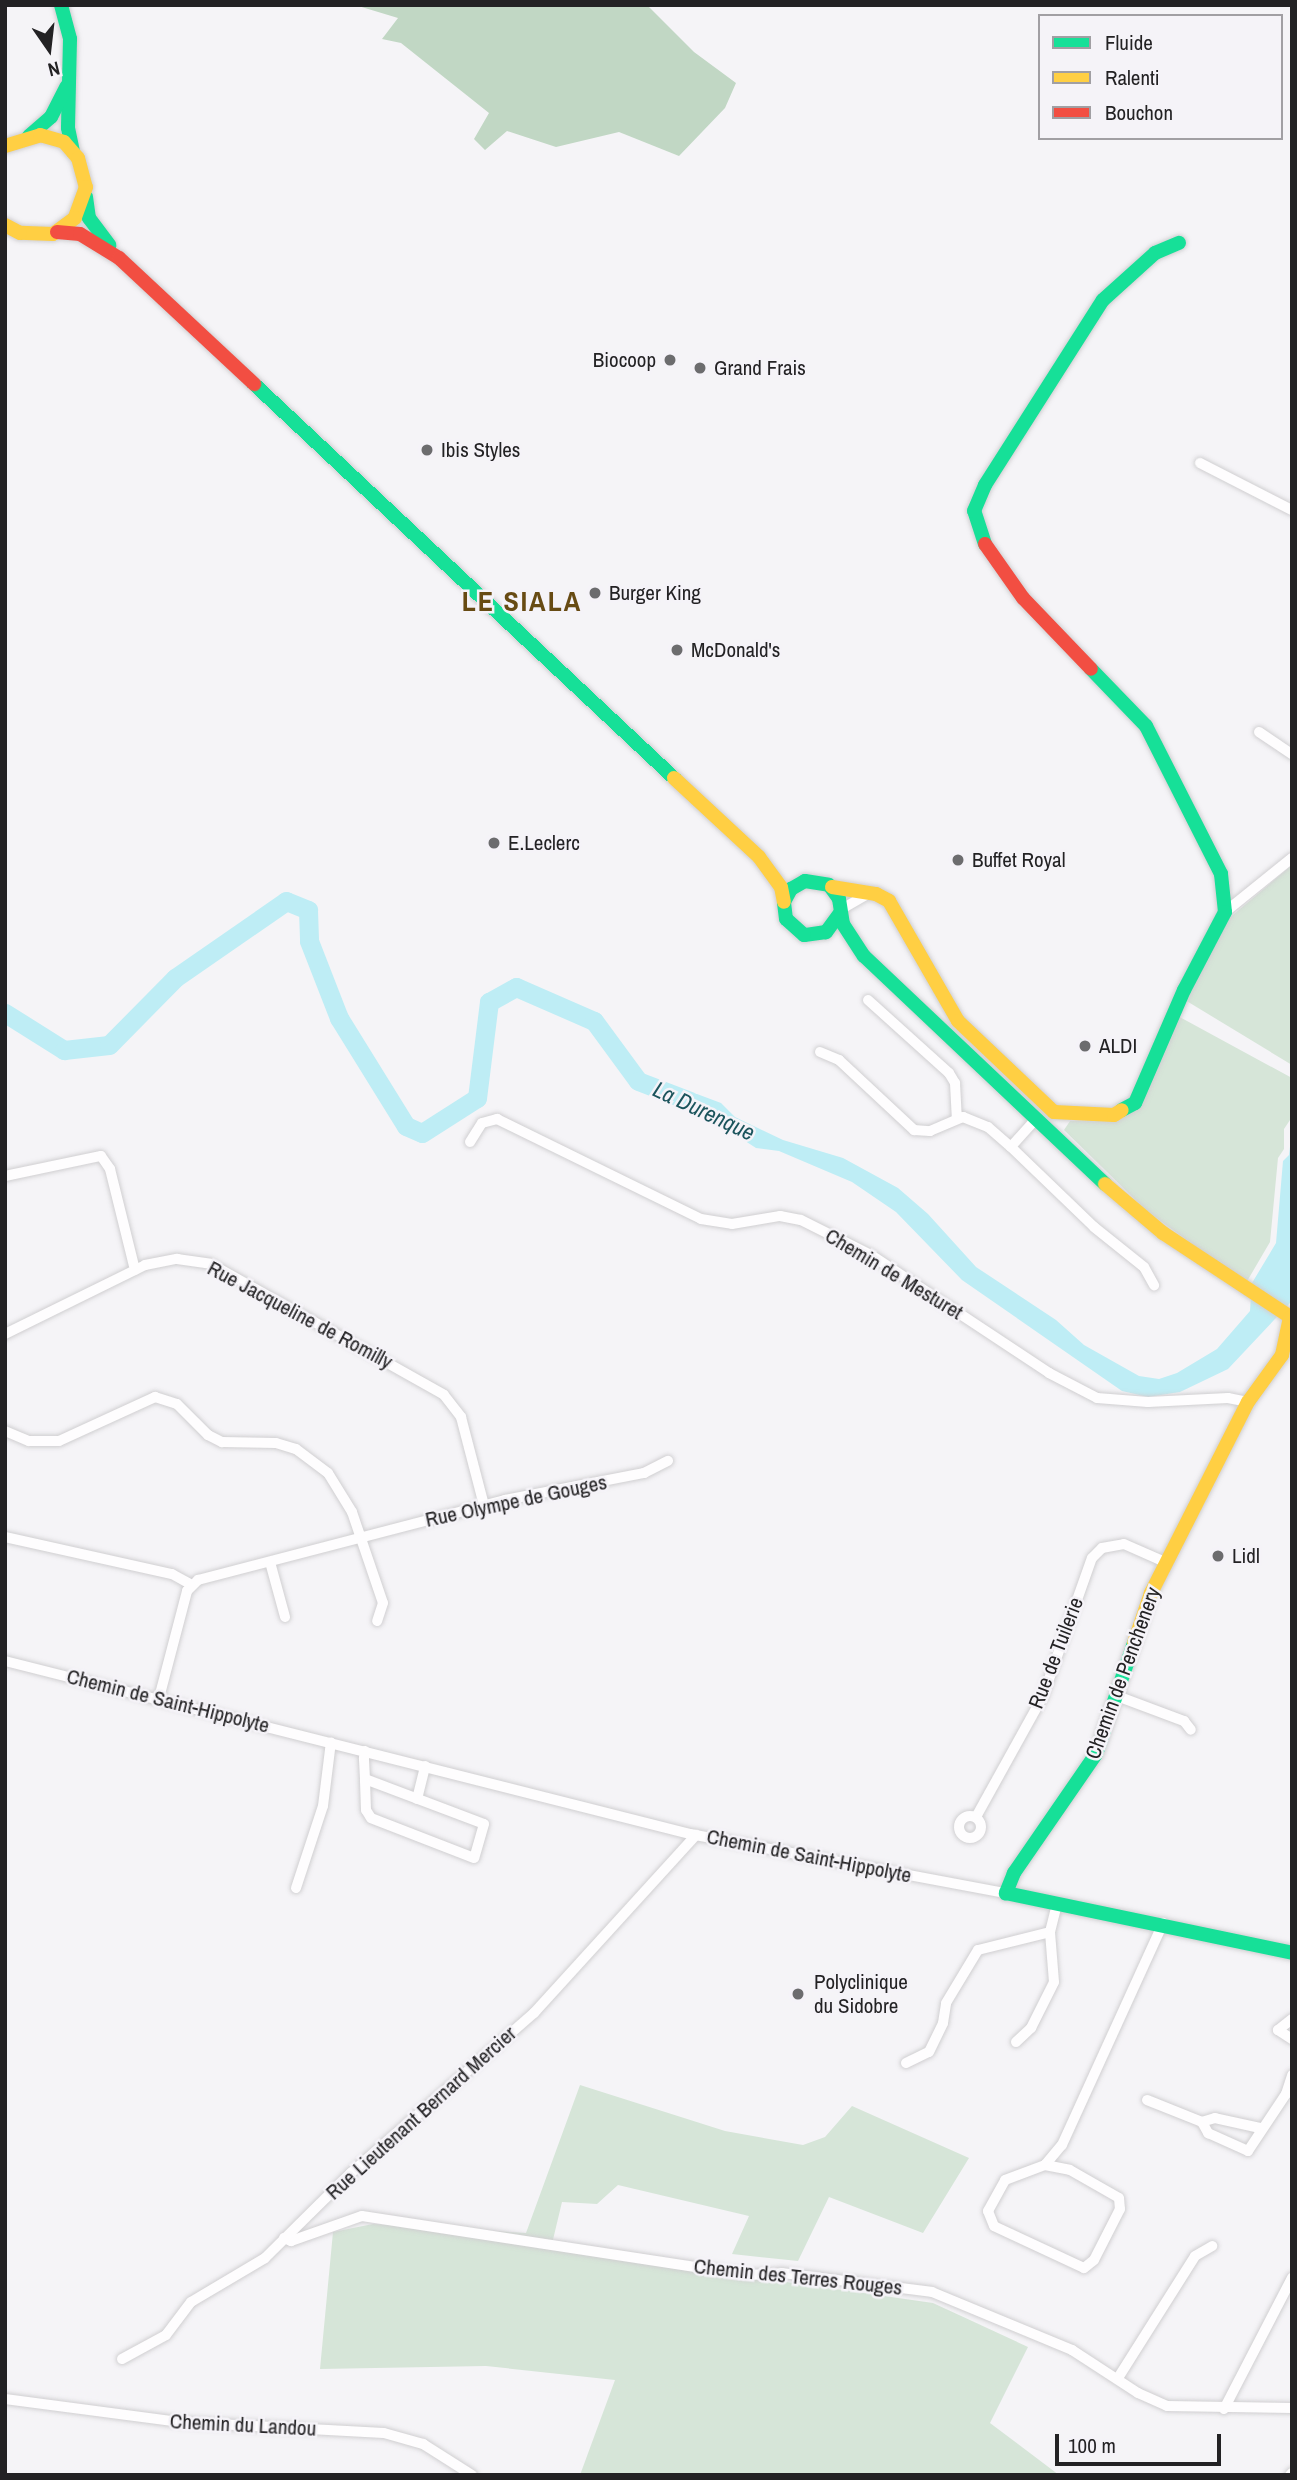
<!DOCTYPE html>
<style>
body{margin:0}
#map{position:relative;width:1297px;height:2480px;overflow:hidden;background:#f5f4f7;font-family:"Archivo Narrow",sans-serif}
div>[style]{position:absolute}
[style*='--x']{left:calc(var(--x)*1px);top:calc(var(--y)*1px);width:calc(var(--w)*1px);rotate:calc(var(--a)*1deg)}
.green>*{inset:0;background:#d6e5d8}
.forest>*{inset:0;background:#c1d7c4}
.water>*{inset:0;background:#beedf5}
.river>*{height:19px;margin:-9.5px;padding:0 9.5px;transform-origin:9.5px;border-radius:9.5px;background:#beedf5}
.roads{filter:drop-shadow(0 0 2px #d0cfd1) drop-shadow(0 0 2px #d0cfd1)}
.street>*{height:10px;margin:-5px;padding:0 5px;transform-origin:5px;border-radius:5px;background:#fefdfe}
.street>.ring{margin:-5px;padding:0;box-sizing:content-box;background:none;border:10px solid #fefdfe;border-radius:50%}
.fast>*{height:14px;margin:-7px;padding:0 7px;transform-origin:7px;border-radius:7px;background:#16e098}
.slow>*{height:14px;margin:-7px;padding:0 7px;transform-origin:7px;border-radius:7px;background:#ffcf43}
.jam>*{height:14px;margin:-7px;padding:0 7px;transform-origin:7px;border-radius:7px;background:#f24e42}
.dots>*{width:19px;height:19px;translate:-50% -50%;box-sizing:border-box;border:4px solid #f5f3f8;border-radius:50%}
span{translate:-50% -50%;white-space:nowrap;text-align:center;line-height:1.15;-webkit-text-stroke:5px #f5f3f8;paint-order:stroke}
.poi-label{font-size:21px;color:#232224}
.right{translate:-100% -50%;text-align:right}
.left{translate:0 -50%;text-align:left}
.street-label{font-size:21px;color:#232224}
.water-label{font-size:23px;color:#1b545c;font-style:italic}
.district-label{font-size:28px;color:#674b13;font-weight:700;letter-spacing:2px}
.frame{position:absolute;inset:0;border:7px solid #232224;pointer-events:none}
.legend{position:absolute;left:1038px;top:14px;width:245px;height:126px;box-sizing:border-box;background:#f5f3f8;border:2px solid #a19fa3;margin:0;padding:9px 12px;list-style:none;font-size:21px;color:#232224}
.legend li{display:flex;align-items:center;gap:14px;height:35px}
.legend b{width:35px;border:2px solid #a19fa3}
.north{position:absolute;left:14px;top:14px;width:70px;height:70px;-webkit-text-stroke:5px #f5f3f8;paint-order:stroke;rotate:166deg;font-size:19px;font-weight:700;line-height:28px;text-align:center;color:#232224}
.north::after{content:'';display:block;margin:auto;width:24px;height:32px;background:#232224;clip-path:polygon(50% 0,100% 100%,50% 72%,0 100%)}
.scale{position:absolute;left:1055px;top:2434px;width:166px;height:32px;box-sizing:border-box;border:4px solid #232224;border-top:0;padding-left:9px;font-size:21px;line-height:24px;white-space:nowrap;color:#232224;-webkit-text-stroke:5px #f5f3f8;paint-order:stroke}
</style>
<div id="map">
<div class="green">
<i style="clip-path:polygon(1292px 865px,1292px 1065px,1185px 1000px,1227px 920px)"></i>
<i style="clip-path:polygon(1176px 1015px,1292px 1078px,1292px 1117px,1284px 1129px,1284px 1149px,1278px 1158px,1270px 1242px,1246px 1283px,1147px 1211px,1064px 1130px,1070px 1121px,1117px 1121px,1131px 1113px,1143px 1101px)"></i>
<i style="clip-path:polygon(580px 2085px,725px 2131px,803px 2145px,825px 2137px,852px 2106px,969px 2158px,923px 2233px,829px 2197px,798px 2261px,732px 2254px,749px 2216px,618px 2185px,597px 2204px,562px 2202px,551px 2248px,933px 2303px,1028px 2347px,990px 2423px,1059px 2475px,580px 2475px,615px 2380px,486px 2366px,320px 2369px,333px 2232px,373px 2224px,526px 2233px)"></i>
</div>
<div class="forest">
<i style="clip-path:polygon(355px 5px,647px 5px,694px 52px,736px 83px,725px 108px,679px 156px,619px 132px,556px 147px,507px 131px,485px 150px,474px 139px,489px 113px,401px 43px,382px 39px,398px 18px)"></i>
</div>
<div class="water">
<i style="clip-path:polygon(661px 1092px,697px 1094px,721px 1103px,735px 1117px,783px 1140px,843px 1158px,898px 1188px,928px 1214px,976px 1267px,1056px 1320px,1084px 1345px,1139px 1376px,1159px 1379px,1177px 1373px,1217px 1349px,1250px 1311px,1252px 1283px,1276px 1243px,1283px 1161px,1289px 1155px,1292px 1130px,1290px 1303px,1228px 1369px,1180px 1392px,1148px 1397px,1122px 1391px,962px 1280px,896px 1212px,852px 1182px,779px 1151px,756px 1148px,691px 1106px)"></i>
</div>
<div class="river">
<i style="--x:5;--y:1013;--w:70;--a:32.1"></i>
<i style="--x:64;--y:1050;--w:45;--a:-6.3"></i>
<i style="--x:109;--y:1045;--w:94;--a:-45.4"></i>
<i style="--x:175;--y:978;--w:135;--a:-34.7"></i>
<i style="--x:286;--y:901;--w:24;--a:22"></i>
<i style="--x:308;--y:910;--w:31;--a:88"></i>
<i style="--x:309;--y:941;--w:83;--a:68.7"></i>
<i style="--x:339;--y:1018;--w:127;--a:58.2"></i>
<i style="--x:406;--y:1126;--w:17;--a:24"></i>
<i style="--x:422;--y:1133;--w:65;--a:-32.5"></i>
<i style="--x:477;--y:1098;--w:97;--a:-82.9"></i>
<i style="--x:489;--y:1002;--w:31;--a:-29"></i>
<i style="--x:516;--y:987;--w:85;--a:23.6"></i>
<i style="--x:594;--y:1021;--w:74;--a:53.7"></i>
<i style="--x:638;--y:1081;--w:56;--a:21"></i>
</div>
<div class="roads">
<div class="street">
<i style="--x:1200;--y:463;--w:103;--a:27.1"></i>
<i style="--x:1259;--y:732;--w:40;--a:34"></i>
<i style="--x:840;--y:910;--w:34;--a:-30"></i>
<i style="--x:1225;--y:912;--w:86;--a:-38.9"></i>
<i style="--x:868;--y:1000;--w:109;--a:42"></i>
<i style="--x:949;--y:1073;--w:12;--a:59"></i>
<i style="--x:955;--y:1083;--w:34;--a:87"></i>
<i style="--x:820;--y:1052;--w:21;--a:23"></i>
<i style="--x:839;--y:1060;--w:103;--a:43"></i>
<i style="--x:914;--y:1130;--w:16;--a:4"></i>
<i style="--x:930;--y:1131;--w:36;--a:-23"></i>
<i style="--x:963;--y:1117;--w:27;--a:22"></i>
<i style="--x:988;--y:1127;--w:30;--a:41"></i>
<i style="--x:1035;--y:1120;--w:36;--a:132"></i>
<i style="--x:1011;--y:1147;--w:115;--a:43.9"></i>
<i style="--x:1094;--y:1227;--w:64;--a:38.7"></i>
<i style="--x:1144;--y:1267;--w:21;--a:61"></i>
<i style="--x:470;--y:1142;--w:22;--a:-58"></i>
<i style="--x:482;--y:1123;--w:16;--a:-15"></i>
<i style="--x:497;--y:1119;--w:227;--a:26.1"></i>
<i style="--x:701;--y:1219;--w:31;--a:9"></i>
<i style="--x:732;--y:1224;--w:49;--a:-9.5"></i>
<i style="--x:780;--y:1216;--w:21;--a:11"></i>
<i style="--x:801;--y:1220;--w:78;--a:26.6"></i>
<i style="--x:871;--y:1255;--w:214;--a:33.5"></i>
<i style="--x:1049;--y:1373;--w:54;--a:27.5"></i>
<i style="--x:1097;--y:1398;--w:51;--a:4.5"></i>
<i style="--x:1148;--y:1402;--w:80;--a:-2.9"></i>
<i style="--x:1228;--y:1398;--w:20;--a:11"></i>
<i style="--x:5;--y:1176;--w:98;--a:-11.8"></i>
<i style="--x:101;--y:1156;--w:16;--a:55"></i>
<i style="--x:110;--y:1169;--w:104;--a:76.1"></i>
<i style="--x:5;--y:1334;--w:156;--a:-26.2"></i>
<i style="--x:145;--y:1265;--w:33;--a:-11"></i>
<i style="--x:177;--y:1259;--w:34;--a:8"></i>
<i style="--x:211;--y:1264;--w:267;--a:29.3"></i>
<i style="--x:444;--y:1395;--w:28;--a:52"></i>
<i style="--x:461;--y:1417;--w:91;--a:75.4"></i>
<i style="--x:5;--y:1431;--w:26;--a:23"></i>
<i style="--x:29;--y:1441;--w:30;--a:0"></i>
<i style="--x:59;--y:1441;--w:106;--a:-24.6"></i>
<i style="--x:155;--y:1397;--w:23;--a:18"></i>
<i style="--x:177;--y:1404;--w:44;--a:45"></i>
<i style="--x:208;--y:1435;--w:16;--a:27"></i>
<i style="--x:222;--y:1442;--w:54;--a:1.1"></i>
<i style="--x:276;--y:1443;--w:21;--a:17"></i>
<i style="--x:296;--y:1449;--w:40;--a:37"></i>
<i style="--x:328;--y:1473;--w:46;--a:58.4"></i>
<i style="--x:352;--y:1512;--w:96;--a:71.2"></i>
<i style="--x:383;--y:1603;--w:19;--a:108"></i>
<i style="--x:5;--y:1537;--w:171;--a:12.5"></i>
<i style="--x:172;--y:1574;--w:21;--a:29"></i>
<i style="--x:270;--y:1562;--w:57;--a:74.7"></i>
<i style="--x:5;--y:1661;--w:707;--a:14.17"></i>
<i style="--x:690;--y:1834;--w:321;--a:10.6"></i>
<i style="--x:1117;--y:1696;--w:72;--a:20.5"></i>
<i style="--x:1184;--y:1721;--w:11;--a:52"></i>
<i style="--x:159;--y:1698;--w:111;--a:-75.3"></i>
<i style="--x:187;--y:1591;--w:16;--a:-45"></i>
<i style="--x:198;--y:1580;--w:317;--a:-14.6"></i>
<i style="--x:505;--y:1500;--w:142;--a:-11"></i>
<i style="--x:644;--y:1473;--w:27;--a:-27"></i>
<i style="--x:365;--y:1779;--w:127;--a:20.7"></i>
<i style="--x:484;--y:1824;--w:35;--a:106"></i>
<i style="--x:474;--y:1858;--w:110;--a:-158.8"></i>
<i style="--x:371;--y:1818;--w:9;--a:-122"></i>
<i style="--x:366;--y:1810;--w:31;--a:-92"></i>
<i style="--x:365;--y:1779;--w:21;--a:-93"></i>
<i style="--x:364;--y:1758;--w:7;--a:-82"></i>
<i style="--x:417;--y:1799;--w:34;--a:-76"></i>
<i class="ring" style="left:959px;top:1816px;width:12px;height:12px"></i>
<i style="--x:976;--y:1817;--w:138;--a:-61"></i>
<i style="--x:1043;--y:1696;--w:146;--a:-70.5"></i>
<i style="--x:1092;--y:1558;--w:14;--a:-45"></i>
<i style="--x:1102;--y:1548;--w:22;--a:-10"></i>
<i style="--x:1124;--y:1544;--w:45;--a:23.7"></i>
<i style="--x:296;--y:1888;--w:86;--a:-71.8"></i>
<i style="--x:323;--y:1806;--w:64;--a:-82.9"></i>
<i style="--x:1292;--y:2019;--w:18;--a:142"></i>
<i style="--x:1278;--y:2030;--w:17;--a:33"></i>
<i style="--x:1016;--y:2042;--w:21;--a:-43"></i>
<i style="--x:1031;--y:2028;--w:51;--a:-63.4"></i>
<i style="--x:1054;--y:1982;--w:50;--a:-94.6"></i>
<i style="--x:1050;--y:1932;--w:30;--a:-76"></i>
<i style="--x:906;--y:2063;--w:25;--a:-26"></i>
<i style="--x:929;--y:2052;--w:32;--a:-64"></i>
<i style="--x:943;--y:2023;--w:20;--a:-81"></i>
<i style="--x:946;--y:2003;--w:62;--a:-58.9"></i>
<i style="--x:978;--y:1950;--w:74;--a:-14"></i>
<i style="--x:1147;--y:2100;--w:59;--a:21.8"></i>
<i style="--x:1260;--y:2128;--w:46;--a:-167.5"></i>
<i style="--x:1215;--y:2118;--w:14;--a:163"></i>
<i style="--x:1202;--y:2122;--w:13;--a:61"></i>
<i style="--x:1208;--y:2133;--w:44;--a:24.2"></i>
<i style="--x:1248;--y:2151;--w:69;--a:-56.3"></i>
<i style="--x:1286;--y:2094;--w:20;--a:-72"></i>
<i style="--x:1045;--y:2165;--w:25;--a:11"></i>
<i style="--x:1070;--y:2170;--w:56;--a:29.7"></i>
<i style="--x:1119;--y:2198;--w:11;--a:85"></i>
<i style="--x:1120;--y:2209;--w:57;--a:117"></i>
<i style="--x:1094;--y:2260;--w:13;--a:141"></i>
<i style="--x:1084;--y:2268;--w:99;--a:-155"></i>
<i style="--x:994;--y:2226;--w:16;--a:-112"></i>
<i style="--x:988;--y:2211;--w:35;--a:-61"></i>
<i style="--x:1005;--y:2180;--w:43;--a:-20.6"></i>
<i style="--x:1045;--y:2165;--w:26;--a:-50"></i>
<i style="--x:1062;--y:2145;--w:244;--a:-65.5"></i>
<i style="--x:284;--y:2238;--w:8;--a:23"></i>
<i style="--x:291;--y:2241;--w:75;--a:-19.4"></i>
<i style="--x:362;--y:2216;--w:390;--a:8.7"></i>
<i style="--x:748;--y:2275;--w:34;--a:-3"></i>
<i style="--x:782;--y:2273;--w:151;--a:7.2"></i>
<i style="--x:932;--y:2292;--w:152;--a:22.5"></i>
<i style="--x:1072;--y:2350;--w:79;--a:33.1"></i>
<i style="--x:1138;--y:2393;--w:32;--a:24"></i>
<i style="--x:1167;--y:2406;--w:125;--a:0.9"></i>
<i style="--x:122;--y:2359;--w:50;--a:-28.6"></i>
<i style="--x:166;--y:2335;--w:41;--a:-52.9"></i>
<i style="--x:191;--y:2302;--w:86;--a:-30.7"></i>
<i style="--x:265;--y:2258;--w:121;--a:-44.7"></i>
<i style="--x:351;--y:2173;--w:243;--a:-41.2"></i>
<i style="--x:534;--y:2013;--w:241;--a:-47.7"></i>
<i style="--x:1118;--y:2378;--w:144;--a:-57.7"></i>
<i style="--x:1195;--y:2256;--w:20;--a:-30"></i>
<i style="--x:5;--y:2399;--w:177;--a:7.5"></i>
<i style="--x:180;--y:2422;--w:204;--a:3.1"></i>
<i style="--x:384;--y:2433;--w:41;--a:15.8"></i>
<i style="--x:423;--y:2444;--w:58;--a:32.3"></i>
<i style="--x:1224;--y:2409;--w:148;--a:-62.6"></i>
<i style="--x:1290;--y:2475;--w:3;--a:-45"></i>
</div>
<div class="fast">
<i style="--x:61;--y:5;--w:35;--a:75"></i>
<i style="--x:70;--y:39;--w:89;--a:91.3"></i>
<i style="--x:68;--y:128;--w:24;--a:78"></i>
<i style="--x:29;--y:136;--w:29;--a:-41"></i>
<i style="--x:51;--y:117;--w:34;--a:-63"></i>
<i style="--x:86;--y:197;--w:21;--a:82"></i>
<i style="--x:89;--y:218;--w:34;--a:53"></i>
<i style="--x:254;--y:384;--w:576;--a:43.17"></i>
<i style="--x:985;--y:544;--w:35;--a:-108"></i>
<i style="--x:974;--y:511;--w:28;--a:-67"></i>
<i style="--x:985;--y:485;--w:219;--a:-57.5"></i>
<i style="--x:1103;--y:300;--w:70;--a:-42.1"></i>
<i style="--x:1155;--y:253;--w:26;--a:-23"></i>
<i style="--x:1091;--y:669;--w:79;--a:46"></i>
<i style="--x:1146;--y:726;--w:166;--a:63.1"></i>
<i style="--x:1221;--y:874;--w:38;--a:84"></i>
<i style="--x:1225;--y:912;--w:88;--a:117.7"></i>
<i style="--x:1184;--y:990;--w:123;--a:113.4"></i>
<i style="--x:1135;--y:1103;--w:15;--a:152"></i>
<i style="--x:840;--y:913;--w:24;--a:126"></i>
<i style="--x:826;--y:932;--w:22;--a:172"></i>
<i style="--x:804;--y:935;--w:24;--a:-138"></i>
<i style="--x:786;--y:919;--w:17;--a:-97"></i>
<i style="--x:784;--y:902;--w:15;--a:-62"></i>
<i style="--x:791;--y:889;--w:16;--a:-30"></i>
<i style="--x:805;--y:881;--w:24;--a:9"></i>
<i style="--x:829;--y:885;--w:17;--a:54"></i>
<i style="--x:839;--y:899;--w:25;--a:81"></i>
<i style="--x:843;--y:924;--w:38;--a:57"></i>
<i style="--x:864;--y:956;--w:332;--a:43.4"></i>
<i style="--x:1134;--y:1643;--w:117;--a:108.9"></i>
<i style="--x:1096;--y:1754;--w:145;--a:124.6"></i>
<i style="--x:1014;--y:1873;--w:22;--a:112"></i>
<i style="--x:1006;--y:1893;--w:292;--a:11.8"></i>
</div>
<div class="slow">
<i style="--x:5;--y:146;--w:37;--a:-17"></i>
<i style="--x:40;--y:135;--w:25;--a:16"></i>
<i style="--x:64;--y:142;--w:21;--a:49"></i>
<i style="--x:78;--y:158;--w:30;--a:75"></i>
<i style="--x:86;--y:187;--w:33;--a:110"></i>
<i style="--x:75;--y:218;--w:27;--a:144"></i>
<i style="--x:53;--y:234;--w:33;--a:-178"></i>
<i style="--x:20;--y:233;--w:17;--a:-152"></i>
<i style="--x:674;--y:778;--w:116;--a:42.9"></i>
<i style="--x:759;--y:857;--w:37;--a:54"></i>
<i style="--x:781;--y:887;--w:15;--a:79"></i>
<i style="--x:832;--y:887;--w:45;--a:9"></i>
<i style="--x:876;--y:894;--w:15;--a:28"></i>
<i style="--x:889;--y:901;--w:138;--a:60.1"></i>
<i style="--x:958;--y:1021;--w:132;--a:43.5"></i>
<i style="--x:1054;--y:1112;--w:60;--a:2.9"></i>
<i style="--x:1114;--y:1115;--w:9;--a:-32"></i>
<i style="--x:1105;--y:1184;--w:76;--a:40.2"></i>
<i style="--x:1163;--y:1233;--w:154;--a:33.4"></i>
<i style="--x:1134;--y:1643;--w:53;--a:-71.2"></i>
<i style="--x:1151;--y:1593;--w:214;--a:-63.1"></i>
<i style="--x:1248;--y:1402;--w:58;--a:-54.1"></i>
<i style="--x:1282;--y:1355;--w:38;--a:-78"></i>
</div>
<div class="jam">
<i style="--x:57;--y:232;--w:23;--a:5"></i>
<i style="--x:80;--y:234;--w:46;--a:31.6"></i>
<i style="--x:119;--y:258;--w:185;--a:43"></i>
<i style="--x:985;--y:544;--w:66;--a:54.9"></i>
<i style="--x:1023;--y:598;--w:98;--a:46.2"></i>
</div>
</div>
<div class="dots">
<i style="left:670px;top:360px;background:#6c6c6e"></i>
<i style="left:700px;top:368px;background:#6c6c6e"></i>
<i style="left:427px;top:450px;background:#6c6c6e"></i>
<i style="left:595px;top:593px;background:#6c6c6e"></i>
<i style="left:677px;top:650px;background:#6c6c6e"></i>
<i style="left:494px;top:843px;background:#6c6c6e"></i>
<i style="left:958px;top:860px;background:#6c6c6e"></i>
<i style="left:1085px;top:1046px;background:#6c6c6e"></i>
<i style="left:1218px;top:1556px;background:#6c6c6e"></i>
<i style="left:798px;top:1994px;background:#6c6c6e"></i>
</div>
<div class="poi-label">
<span class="right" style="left:656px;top:360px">Biocoop</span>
<span class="left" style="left:714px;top:368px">Grand Frais</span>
<span class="left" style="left:441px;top:450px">Ibis Styles</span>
<span class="left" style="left:609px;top:593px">Burger King</span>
<span class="left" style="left:691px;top:650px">McDonald's</span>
<span class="left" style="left:508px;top:843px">E.Leclerc</span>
<span class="left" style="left:972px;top:860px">Buffet Royal</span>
<span class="left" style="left:1099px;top:1046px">ALDI</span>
<span class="left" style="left:1232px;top:1556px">Lidl</span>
<span class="left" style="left:814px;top:1994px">Polyclinique<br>du Sidobre</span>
</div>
<div class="street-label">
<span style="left:894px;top:1274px;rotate:31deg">Chemin de Mesturet</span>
<span style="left:300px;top:1315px;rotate:28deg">Rue Jacqueline de Romilly</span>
<span style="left:516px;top:1501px;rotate:-12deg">Rue Olympe de Gouges</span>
<span style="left:1056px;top:1653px;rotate:-69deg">Rue de Tuilerie</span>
<span style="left:1123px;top:1673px;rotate:-70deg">Chemin de Penchenery</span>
<span style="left:168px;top:1701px;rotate:14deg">Chemin de Saint-Hippolyte</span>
<span style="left:809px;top:1856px;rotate:11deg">Chemin de Saint-Hippolyte</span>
<span style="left:421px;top:2113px;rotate:-42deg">Rue Lieutenant Bernard Mercier</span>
<span style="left:798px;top:2277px;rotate:6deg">Chemin des Terres Rouges</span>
<span style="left:243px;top:2425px;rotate:3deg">Chemin du Landou</span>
</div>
<div class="water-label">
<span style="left:704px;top:1111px;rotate:25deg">La Durenque</span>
</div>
<div class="district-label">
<span style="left:522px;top:601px">LE SIALA</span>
</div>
<div class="frame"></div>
<ul class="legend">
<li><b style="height:9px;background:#16e098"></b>Fluide</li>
<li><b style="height:9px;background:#ffcf43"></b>Ralenti</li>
<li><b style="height:9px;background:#f24e42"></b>Bouchon</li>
</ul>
<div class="north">N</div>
<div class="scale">100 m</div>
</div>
